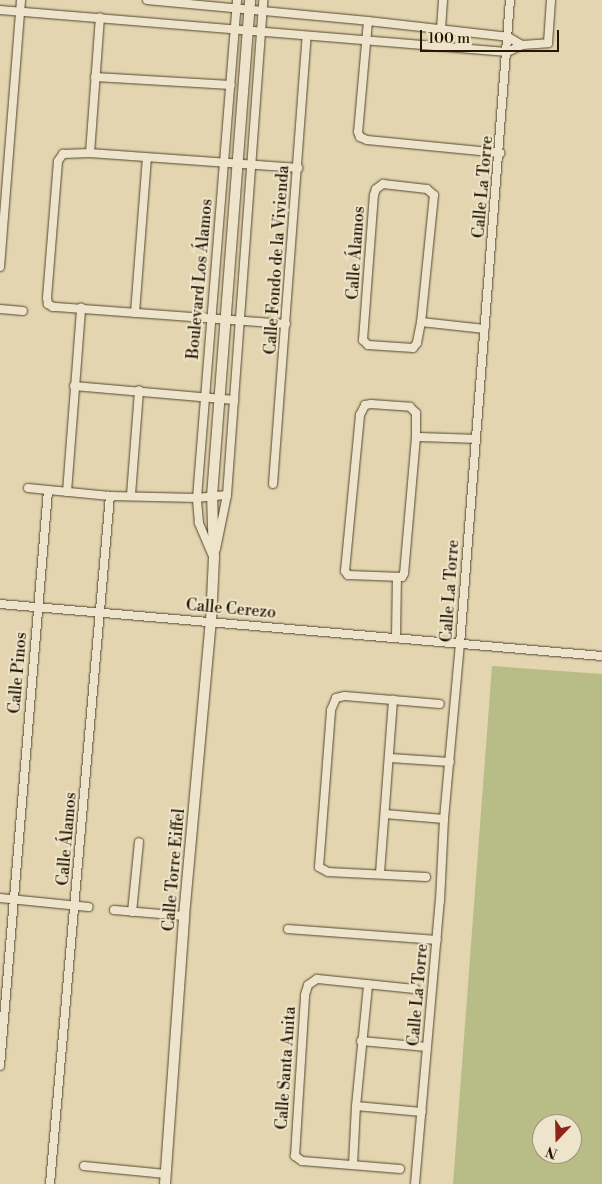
<!DOCTYPE html>
<meta charset="utf-8">
<style>
body{margin:0}
#map{position:relative;width:602px;height:1184px;overflow:hidden;background:#e3d5af;font-family:"Libre Bodoni",serif}
div>[style]{position:absolute}
[style*='--x']{left:calc(var(--x)*1px);top:calc(var(--y)*1px);width:calc(var(--w)*1px);rotate:calc(var(--a)*1deg)}
.green>*{inset:0;background:#b8bc87}
.roads{filter:drop-shadow(0 0 1px #55462e) drop-shadow(0 0 1px #55462e)}
.minor>*{height:8px;margin:-4px;padding:0 4px;transform-origin:4px;border-radius:4px;background:#ede4cb}
.tertiary>*{height:10px;margin:-5px;padding:0 5px;transform-origin:5px;border-radius:5px;background:#ede4cb}
span{translate:-50% -50%;white-space:nowrap;text-align:center;line-height:1.15;-webkit-text-stroke:4px #ede4cb;paint-order:stroke}
.street-label{font-size:16px;color:#261703}
.north{position:absolute;left:532px;top:1114px;width:50px;height:50px;box-sizing:border-box;background:#ede4cb;border:1px solid #9d927b;border-radius:50%;rotate:201deg;font-size:14px;font-weight:700;line-height:20px;text-align:center;color:#261703}
.north::after{content:'';display:block;margin:auto;width:18px;height:22px;background:#8f2418;clip-path:polygon(50% 0,100% 100%,50% 72%,0 100%)}
.scale{position:absolute;left:420px;top:30px;width:139px;height:22px;box-sizing:border-box;border:2px solid #261703;border-top:0;padding-left:6px;font-size:15px;line-height:18px;white-space:nowrap;color:#261703;-webkit-text-stroke:4px #ede4cb;paint-order:stroke}
</style>
<div id="map">
<div class="green">
<i style="clip-path:polygon(evenodd,492px 666px,602px 674px,602px 1184px,453px 1184px,492px 666px,542px 1124px,572px 1124px,572px 1154px,542px 1154px,542px 1124px)"></i>
</div>
<div class="roads">
<div class="minor">
<i style="--x:147;--y:0;--w:222;--a:5.4"></i>
<i style="--x:368;--y:21;--w:141;--a:6.5"></i>
<i style="--x:508;--y:37;--w:16;--a:30"></i>
<i style="--x:0;--y:10;--w:509;--a:4.74"></i>
<i style="--x:507;--y:52;--w:17;--a:-25"></i>
<i style="--x:522;--y:45;--w:26;--a:-4"></i>
<i style="--x:548;--y:43;--w:43;--a:-86"></i>
<i style="--x:368;--y:21;--w:111;--a:95.1"></i>
<i style="--x:358;--y:132;--w:5;--a:68"></i>
<i style="--x:360;--y:137;--w:8;--a:23"></i>
<i style="--x:367;--y:140;--w:134;--a:5.6"></i>
<i style="--x:441;--y:29;--w:29;--a:-86"></i>
<i style="--x:95;--y:77;--w:136;--a:3.4"></i>
<i style="--x:90;--y:153;--w:136;--a:-85.8"></i>
<i style="--x:383;--y:184;--w:44;--a:6.5"></i>
<i style="--x:427;--y:189;--w:9;--a:41"></i>
<i style="--x:434;--y:195;--w:128;--a:95.8"></i>
<i style="--x:421;--y:322;--w:21;--a:101"></i>
<i style="--x:417;--y:343;--w:6;--a:129"></i>
<i style="--x:413;--y:348;--w:45;--a:-176.2"></i>
<i style="--x:368;--y:345;--w:7;--a:-135"></i>
<i style="--x:363;--y:340;--w:145;--a:-85.7"></i>
<i style="--x:374;--y:195;--w:6;--a:-72"></i>
<i style="--x:376;--y:189;--w:9;--a:-36"></i>
<i style="--x:0;--y:267;--w:268;--a:-85.5"></i>
<i style="--x:0;--y:309;--w:23;--a:5"></i>
<i style="--x:135;--y:313;--w:155;--a:-85.6"></i>
<i style="--x:421;--y:322;--w:64;--a:6.2"></i>
<i style="--x:286;--y:324;--w:234;--a:-175.8"></i>
<i style="--x:53;--y:307;--w:6;--a:-149"></i>
<i style="--x:48;--y:304;--w:6;--a:-99"></i>
<i style="--x:47;--y:298;--w:137;--a:-85.4"></i>
<i style="--x:58;--y:161;--w:9;--a:-54"></i>
<i style="--x:63;--y:154;--w:27;--a:-2"></i>
<i style="--x:90;--y:153;--w:209;--a:4.1"></i>
<i style="--x:74;--y:386;--w:161;--a:5"></i>
<i style="--x:371;--y:404;--w:39;--a:4"></i>
<i style="--x:410;--y:407;--w:8;--a:45"></i>
<i style="--x:416;--y:413;--w:24;--a:90"></i>
<i style="--x:416;--y:437;--w:137;--a:95"></i>
<i style="--x:404;--y:573;--w:4;--a:117"></i>
<i style="--x:402;--y:577;--w:54;--a:-177.9"></i>
<i style="--x:348;--y:575;--w:5;--a:-127"></i>
<i style="--x:345;--y:571;--w:157;--a:-84.5"></i>
<i style="--x:360;--y:415;--w:11;--a:-63"></i>
<i style="--x:365;--y:405;--w:6;--a:-9"></i>
<i style="--x:416;--y:437;--w:59;--a:1.9"></i>
<i style="--x:273;--y:484;--w:448;--a:-85.7"></i>
<i style="--x:28;--y:488;--w:82;--a:5.6"></i>
<i style="--x:110;--y:496;--w:87;--a:1.3"></i>
<i style="--x:197;--y:498;--w:30;--a:-6"></i>
<i style="--x:67;--y:492;--w:185;--a:-85.6"></i>
<i style="--x:131;--y:495;--w:105;--a:-85.6"></i>
<i style="--x:216;--y:549;--w:55;--a:-78.5"></i>
<i style="--x:227;--y:495;--w:496;--a:-85.8"></i>
<i style="--x:212;--y:554;--w:34;--a:-113"></i>
<i style="--x:199;--y:523;--w:25;--a:-95"></i>
<i style="--x:197;--y:498;--w:500;--a:-85.4"></i>
<i style="--x:0;--y:604;--w:604;--a:4.94"></i>
<i style="--x:396;--y:638;--w:61;--a:-89.1"></i>
<i style="--x:390;--y:758;--w:60;--a:3.8"></i>
<i style="--x:385;--y:814;--w:59;--a:4.8"></i>
<i style="--x:380;--y:873;--w:174;--a:-85.7"></i>
<i style="--x:426;--y:877;--w:98;--a:-177.1"></i>
<i style="--x:328;--y:872;--w:10;--a:-151"></i>
<i style="--x:319;--y:867;--w:157;--a:-85.6"></i>
<i style="--x:331;--y:710;--w:13;--a:-67"></i>
<i style="--x:336;--y:698;--w:9;--a:-13"></i>
<i style="--x:345;--y:696;--w:95;--a:4.8"></i>
<i style="--x:0;--y:898;--w:89;--a:5.8"></i>
<i style="--x:114;--y:910;--w:70;--a:4.9"></i>
<i style="--x:132;--y:912;--w:70;--a:-84.3"></i>
<i style="--x:288;--y:929;--w:149;--a:4.2"></i>
<i style="--x:361;--y:1041;--w:66;--a:5.2"></i>
<i style="--x:0;--y:1066;--w:577;--a:-85.23"></i>
<i style="--x:356;--y:1106;--w:66;--a:5.2"></i>
<i style="--x:353;--y:1165;--w:59;--a:-87.1"></i>
<i style="--x:356;--y:1106;--w:122;--a:-84.3"></i>
<i style="--x:84;--y:1166;--w:82;--a:5.6"></i>
<i style="--x:400;--y:1169;--w:98;--a:-175.3"></i>
<i style="--x:302;--y:1161;--w:9;--a:-144"></i>
<i style="--x:295;--y:1156;--w:161;--a:-86.4"></i>
<i style="--x:305;--y:995;--w:10;--a:-73"></i>
<i style="--x:308;--y:985;--w:11;--a:-34"></i>
<i style="--x:317;--y:979;--w:99;--a:5.8"></i>
<i style="--x:50;--y:1184;--w:691;--a:-85.02"></i>
<i style="--x:415;--y:1184;--w:284;--a:-85"></i>
<i style="--x:440;--y:901;--w:82;--a:-87.2"></i>
<i style="--x:444;--y:819;--w:176;--a:-84.8"></i>
<i style="--x:460;--y:644;--w:646;--a:-85.56"></i>
</div>
<div class="tertiary">
<i style="--x:165;--y:1184;--w:269;--a:-85.9"></i>
<i style="--x:184;--y:916;--w:296;--a:-84.8"></i>
<i style="--x:211;--y:621;--w:63;--a:-87.3"></i>
<i style="--x:214;--y:558;--w:62;--a:-91.8"></i>
<i style="--x:212;--y:496;--w:497;--a:-85.6"></i>
</div>
</div>
<div class="street-label">
<span style="left:483px;top:187px;rotate:-85deg">Calle La Torre</span>
<span style="left:356px;top:253px;rotate:-86deg">Calle Álamos</span>
<span style="left:277px;top:260px;rotate:-86deg">Calle Fondo de la Vivienda</span>
<span style="left:200px;top:279px;rotate:-85deg">Boulevard Los Álamos</span>
<span style="left:450px;top:591px;rotate:-86deg">Calle La Torre</span>
<span style="left:231px;top:609px;rotate:5deg">Calle Cerezo</span>
<span style="left:18px;top:673px;rotate:-85deg">Calle Pinos</span>
<span style="left:67px;top:839px;rotate:-85deg">Calle Álamos</span>
<span style="left:174px;top:870px;rotate:-85deg">Calle Torre Eiffel</span>
<span style="left:418px;top:995px;rotate:-85deg">Calle La Torre</span>
<span style="left:286px;top:1068px;rotate:-86deg">Calle Santa Anita</span>
</div>
<div class="north">N</div>
<div class="scale">100 m</div>
</div>
